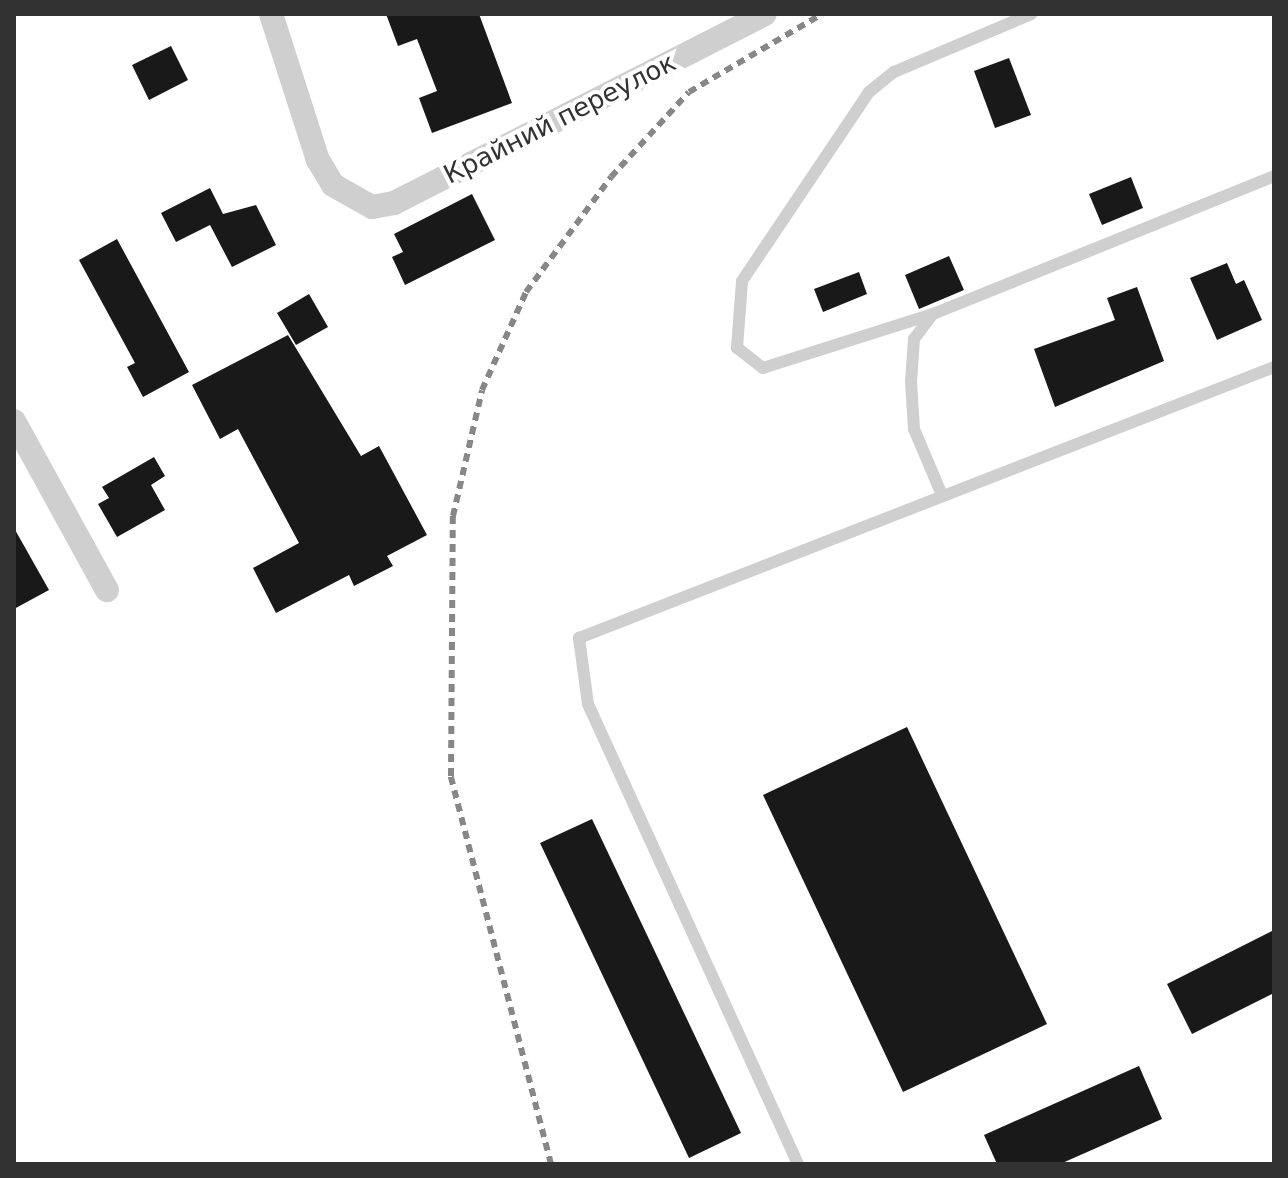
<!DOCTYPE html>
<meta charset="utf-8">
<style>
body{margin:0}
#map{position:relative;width:1288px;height:1178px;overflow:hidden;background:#fff;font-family:"DejaVu Sans",sans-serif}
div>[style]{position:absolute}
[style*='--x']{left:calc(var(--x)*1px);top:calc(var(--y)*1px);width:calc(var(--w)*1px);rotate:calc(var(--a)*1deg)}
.building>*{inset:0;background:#191919}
.lane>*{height:12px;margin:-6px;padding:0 6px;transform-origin:6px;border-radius:6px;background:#cfcfcf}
.street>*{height:24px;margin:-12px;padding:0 12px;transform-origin:12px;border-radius:12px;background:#cfcfcf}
.rail>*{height:6px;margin-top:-3px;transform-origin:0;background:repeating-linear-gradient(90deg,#878787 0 8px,transparent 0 14px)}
span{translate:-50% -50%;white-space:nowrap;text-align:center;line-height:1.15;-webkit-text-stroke:8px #fff;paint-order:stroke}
.street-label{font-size:26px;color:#323232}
.frame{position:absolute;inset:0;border:16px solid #323232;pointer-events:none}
</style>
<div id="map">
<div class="building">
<i style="clip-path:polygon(386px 14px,479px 14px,512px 103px,432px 133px,419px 98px,437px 91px,417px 39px,398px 46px)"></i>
<i style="clip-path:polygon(171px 46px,188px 80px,149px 100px,132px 65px)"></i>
<i style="clip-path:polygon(1009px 58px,1031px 115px,995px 128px,974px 71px)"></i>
<i style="clip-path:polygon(1131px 177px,1143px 208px,1102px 225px,1089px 194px)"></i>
<i style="clip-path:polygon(210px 188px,223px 214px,256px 205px,276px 245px,232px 267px,210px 225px,176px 242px,161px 213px)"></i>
<i style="clip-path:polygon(472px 194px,495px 240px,405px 285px,392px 257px,403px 252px,394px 234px)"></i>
<i style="clip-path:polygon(117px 239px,189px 372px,143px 397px,127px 367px,135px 363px,79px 260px)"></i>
<i style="clip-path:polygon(949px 256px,964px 290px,919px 309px,905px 275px)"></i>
<i style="clip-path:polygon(1227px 263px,1236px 284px,1244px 280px,1262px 320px,1217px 340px,1190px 278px)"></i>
<i style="clip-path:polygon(859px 272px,867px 294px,823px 312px,814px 289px)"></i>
<i style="clip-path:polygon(1137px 287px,1164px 361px,1055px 407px,1034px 349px,1115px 320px,1107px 298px)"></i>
<i style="clip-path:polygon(309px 294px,328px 327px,296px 345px,277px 313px)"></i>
<i style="clip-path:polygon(288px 335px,361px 456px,379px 446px,427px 535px,387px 556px,393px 566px,354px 586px,349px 575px,276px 613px,253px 568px,299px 543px,238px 429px,220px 439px,192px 385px)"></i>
<i style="clip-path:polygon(154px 457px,165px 476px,151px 485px,165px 510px,117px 537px,98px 504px,109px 498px,102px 487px)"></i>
<i style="clip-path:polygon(14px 528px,49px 590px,14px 609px)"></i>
<i style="clip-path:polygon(907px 727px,1047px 1024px,903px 1092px,763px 795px)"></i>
<i style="clip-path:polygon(592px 819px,741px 1133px,689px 1158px,540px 843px)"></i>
<i style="clip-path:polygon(1274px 930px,1274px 993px,1192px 1034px,1167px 984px)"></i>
<i style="clip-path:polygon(1139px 1066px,1162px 1119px,1060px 1164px,997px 1164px,984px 1135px)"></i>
</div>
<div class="lane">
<i style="--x:933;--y:314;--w:178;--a:162.4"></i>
<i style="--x:763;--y:368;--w:33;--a:-142"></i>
<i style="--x:737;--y:348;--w:67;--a:-85.7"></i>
<i style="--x:742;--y:281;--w:228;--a:-56.1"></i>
<i style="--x:869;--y:92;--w:32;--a:-39"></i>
<i style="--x:894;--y:72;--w:149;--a:-22.9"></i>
<i style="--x:942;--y:495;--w:72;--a:-113"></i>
<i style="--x:914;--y:429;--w:48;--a:-93.6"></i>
<i style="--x:911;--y:381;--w:42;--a:-85.9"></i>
<i style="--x:914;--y:339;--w:31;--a:-53"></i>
<i style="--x:933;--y:314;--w:368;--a:-22"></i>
<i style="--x:798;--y:1164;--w:506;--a:-114.54"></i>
<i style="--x:588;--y:704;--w:67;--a:-97.8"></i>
<i style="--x:579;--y:638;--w:746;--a:-21.3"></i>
</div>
<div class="street">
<i style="--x:271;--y:14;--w:153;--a:72.2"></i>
<i style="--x:318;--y:160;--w:29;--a:59"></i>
<i style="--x:333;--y:185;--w:45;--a:29.4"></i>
<i style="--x:372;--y:207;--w:22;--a:-10"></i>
<i style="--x:394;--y:203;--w:416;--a:-27"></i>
<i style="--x:14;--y:421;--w:193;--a:61.2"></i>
</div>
<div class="rail">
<i style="--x:551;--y:1164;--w:401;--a:-104.5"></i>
<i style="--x:451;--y:776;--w:260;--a:-89.6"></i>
<i style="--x:453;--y:516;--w:129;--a:-77"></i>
<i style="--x:482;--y:390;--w:107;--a:-65.8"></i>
<i style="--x:526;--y:292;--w:143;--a:-53.5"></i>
<i style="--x:611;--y:177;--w:115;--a:-47.5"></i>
<i style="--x:689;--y:92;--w:154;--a:-30.4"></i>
</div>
<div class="street-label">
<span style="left:560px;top:119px;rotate:-27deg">Крайний переулок</span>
</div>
<div class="frame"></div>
</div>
